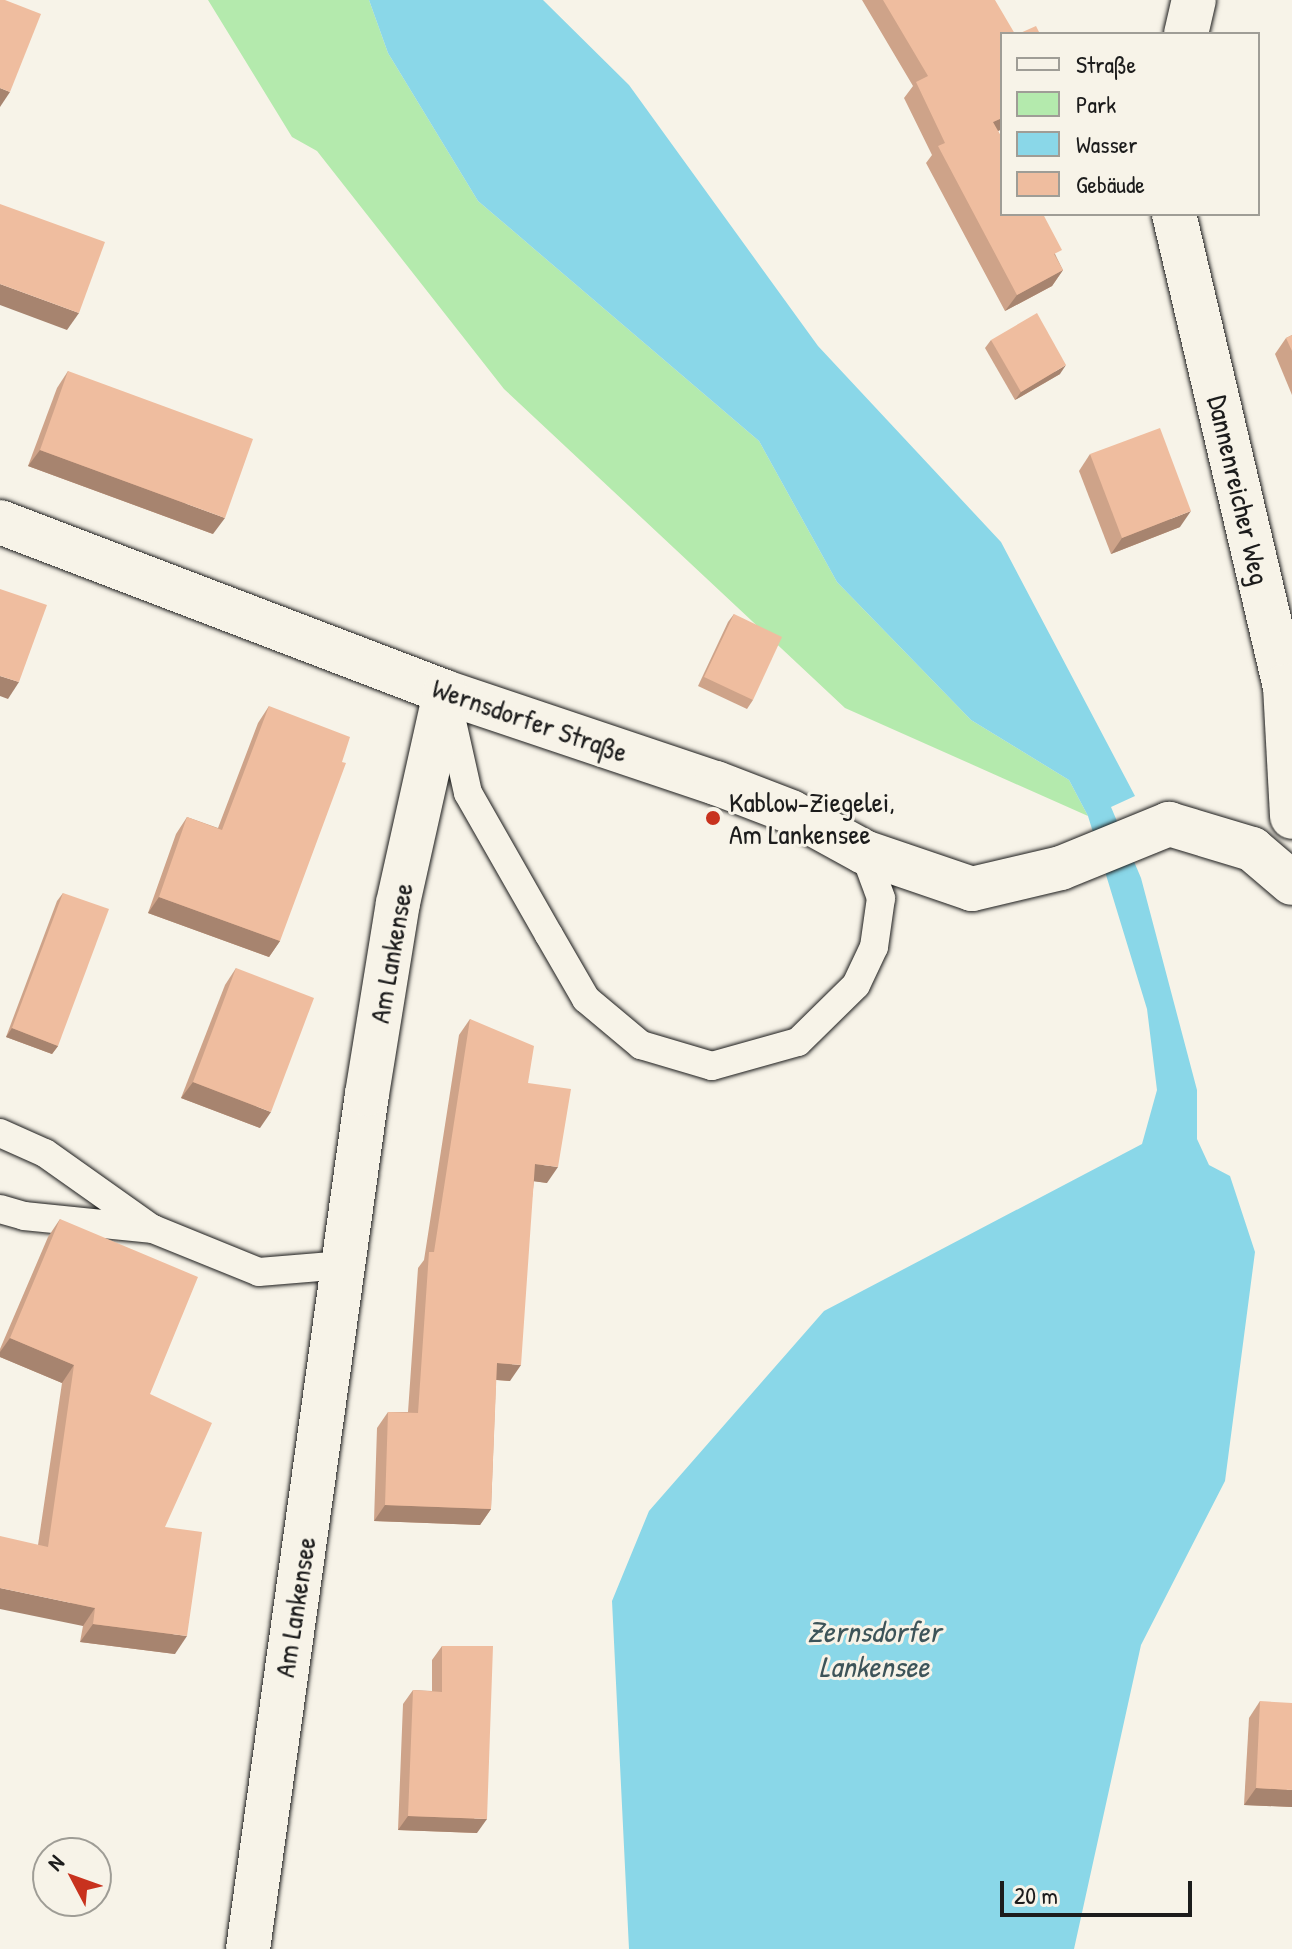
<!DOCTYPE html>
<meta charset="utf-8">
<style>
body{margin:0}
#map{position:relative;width:1292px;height:1949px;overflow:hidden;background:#f7f3e8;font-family:"Patrick Hand",sans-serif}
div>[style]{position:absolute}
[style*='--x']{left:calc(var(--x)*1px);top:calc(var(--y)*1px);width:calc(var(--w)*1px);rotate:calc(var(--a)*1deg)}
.green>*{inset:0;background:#b4eaad}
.water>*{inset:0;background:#8ad7e8}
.roads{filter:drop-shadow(0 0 2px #1c1c1c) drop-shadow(0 0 2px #1c1c1c)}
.service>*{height:28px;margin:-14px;padding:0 14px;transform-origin:14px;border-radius:14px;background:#f7f3e8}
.minor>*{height:44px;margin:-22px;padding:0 22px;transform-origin:22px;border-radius:22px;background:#f7f3e8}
.wall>*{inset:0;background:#cea389}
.shaded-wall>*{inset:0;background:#a7846f}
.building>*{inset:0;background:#efbd9f}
.dots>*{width:22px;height:22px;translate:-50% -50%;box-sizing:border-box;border:4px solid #f7f3e8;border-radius:50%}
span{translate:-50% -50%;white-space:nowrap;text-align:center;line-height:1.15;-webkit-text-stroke:6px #f7f3e8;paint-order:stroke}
.street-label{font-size:28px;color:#1c1c1c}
.poi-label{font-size:28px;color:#1c1c1c}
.left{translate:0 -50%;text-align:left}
.water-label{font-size:30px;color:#3d5459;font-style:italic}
.legend{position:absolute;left:1000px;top:32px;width:260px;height:184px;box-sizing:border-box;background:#f7f3e8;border:2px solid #9f9d96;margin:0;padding:10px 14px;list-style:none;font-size:24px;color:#1c1c1c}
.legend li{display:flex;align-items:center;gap:16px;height:40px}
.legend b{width:40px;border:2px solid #9f9d96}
.north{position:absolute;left:32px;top:1837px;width:80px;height:80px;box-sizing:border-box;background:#f7f3e8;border:2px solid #9f9d96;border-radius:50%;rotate:311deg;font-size:22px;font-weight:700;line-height:32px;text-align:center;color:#1c1c1c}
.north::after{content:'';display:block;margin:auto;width:28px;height:36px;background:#c8321e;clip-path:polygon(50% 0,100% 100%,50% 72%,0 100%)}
.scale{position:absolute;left:1000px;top:1881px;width:192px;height:36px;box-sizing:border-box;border:4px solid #1c1c1c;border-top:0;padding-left:10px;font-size:24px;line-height:28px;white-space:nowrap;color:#1c1c1c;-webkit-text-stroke:6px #f7f3e8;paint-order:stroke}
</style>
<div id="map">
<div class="green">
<i style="clip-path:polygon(208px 0,369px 0,388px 53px,478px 201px,759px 441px,837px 582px,971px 720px,1069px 780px,1088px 816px,845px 708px,504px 389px,317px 151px,292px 137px)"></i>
</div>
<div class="water">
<i style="clip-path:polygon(369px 0,543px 0,629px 85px,818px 346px,1001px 542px,1135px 796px,1111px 807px,1141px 878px,1197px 1090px,1197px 1139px,1209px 1165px,1230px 1176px,1255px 1252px,1225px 1481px,1141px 1645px,1074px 1949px,629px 1949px,612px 1601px,649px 1511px,824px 1311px,1142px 1144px,1157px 1090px,1147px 1009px,1088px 816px,1069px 780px,971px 720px,837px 582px,759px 441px,478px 201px,388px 53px)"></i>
</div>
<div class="roads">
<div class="service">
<i style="--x:449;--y:708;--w:87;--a:77.4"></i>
<i style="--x:468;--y:793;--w:163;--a:60.3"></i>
<i style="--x:549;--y:935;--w:74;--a:60"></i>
<i style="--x:586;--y:999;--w:72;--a:39.9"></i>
<i style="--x:641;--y:1045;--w:74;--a:16.5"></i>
<i style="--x:712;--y:1066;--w:89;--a:-15.6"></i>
<i style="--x:798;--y:1042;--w:81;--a:-44.5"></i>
<i style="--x:856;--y:985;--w:42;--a:-64.7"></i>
<i style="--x:874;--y:947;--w:49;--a:-81.9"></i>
<i style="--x:881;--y:898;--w:49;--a:-110.3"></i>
<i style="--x:0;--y:1133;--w:49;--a:24"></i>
<i style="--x:45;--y:1153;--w:130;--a:35.3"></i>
<i style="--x:0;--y:1209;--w:25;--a:16"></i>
<i style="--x:24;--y:1216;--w:130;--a:5.8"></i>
<i style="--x:153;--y:1229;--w:114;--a:22.1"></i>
<i style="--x:259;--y:1272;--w:85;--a:-4.7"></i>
</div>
<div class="minor">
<i style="--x:1186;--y:34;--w:35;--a:-77"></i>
<i style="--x:1174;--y:214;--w:485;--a:76.8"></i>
<i style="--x:1285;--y:686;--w:131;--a:86.9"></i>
<i style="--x:0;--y:522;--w:476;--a:20.9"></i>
<i style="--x:445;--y:692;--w:286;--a:18.6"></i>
<i style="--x:716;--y:783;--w:80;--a:21.1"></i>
<i style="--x:791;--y:812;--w:83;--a:28.7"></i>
<i style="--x:864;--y:852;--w:114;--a:18.9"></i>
<i style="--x:972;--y:889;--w:91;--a:-13.3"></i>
<i style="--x:1061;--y:868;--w:117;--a:-22.2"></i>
<i style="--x:1169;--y:824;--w:87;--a:16.8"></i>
<i style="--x:1252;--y:849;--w:52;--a:40.4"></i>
<i style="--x:248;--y:1949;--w:863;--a:-82.08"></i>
<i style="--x:367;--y:1094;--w:193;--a:-80.8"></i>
<i style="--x:398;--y:903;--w:216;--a:-77.4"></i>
</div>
</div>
<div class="wall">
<i style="clip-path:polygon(862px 0,995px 0,1002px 129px,998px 131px,1057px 258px,1063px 270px,1052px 286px,1005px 311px,926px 163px,932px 155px,904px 98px,913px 86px)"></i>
<i style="clip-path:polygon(1292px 335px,1292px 395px,1275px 354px,1286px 338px)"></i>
<i style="clip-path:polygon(991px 340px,1060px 374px,1015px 400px,985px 348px)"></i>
<i style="clip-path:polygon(68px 371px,213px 534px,28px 466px,57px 388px)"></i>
<i style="clip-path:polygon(1090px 454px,1180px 527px,1111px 554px,1079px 471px)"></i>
<i style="clip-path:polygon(734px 614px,753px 700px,747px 709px,698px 686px,728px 622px)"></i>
<i style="clip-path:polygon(269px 706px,280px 941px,269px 957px,148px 913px,176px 834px,187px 817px,218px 828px,258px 723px)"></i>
<i style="clip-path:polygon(63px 893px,58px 1046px,52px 1054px,6px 1037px,57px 901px)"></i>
<i style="clip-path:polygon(236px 968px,260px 1128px,181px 1098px,225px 985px)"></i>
<i style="clip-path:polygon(470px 1019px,528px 1083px,547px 1183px,534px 1181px,510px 1381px,496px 1380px,491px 1509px,480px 1525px,374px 1521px,377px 1428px,388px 1412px,408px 1412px,418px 1268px,424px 1260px,459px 1035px)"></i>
<i style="clip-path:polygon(60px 1219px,150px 1394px,165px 1527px,175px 1654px,80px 1642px,83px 1626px,38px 1545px,62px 1383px,0 1357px,0 1349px,48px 1237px)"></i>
<i style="clip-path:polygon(442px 1646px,477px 1833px,398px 1830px,403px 1704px,413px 1690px,432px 1691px,432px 1660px)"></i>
<i style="clip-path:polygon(1260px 1701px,1292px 1807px,1244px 1805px,1249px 1718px)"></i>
</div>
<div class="shaded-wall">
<i style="clip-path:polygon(0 88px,10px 92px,0 107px)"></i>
<i style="clip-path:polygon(1002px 118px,1002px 129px,982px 139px,993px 122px)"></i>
<i style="clip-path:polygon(1063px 270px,1052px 286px,1005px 311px,1017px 295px)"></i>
<i style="clip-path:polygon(0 284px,79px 313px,67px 330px,0 305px)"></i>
<i style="clip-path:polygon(1066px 365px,1060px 374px,1015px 400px,1021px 392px)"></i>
<i style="clip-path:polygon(40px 450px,225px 518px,213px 534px,28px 466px)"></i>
<i style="clip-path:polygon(1191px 511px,1180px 527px,1111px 554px,1122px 538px)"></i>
<i style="clip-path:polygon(0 676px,19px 682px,8px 699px,0 696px)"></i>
<i style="clip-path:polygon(159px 897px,280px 941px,269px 957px,148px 913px)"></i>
<i style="clip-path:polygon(12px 1028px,58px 1046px,52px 1054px,6px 1037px)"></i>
<i style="clip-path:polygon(193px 1082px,271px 1112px,260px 1128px,181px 1098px)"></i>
<i style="clip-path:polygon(535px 1164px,558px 1167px,547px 1183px,524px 1180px)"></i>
<i style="clip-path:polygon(10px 1338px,74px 1365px,62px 1383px,0 1357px,0 1352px)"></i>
<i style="clip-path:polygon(497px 1363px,521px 1365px,510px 1381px,485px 1379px)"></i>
<i style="clip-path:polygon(385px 1505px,491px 1509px,480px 1525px,374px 1521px)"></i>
<i style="clip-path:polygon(0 1588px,95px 1608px,83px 1626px,0 1609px)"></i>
<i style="clip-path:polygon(93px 1624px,187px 1636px,175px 1654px,80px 1642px)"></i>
<i style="clip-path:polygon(1256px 1788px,1292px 1790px,1292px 1807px,1244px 1805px)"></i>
<i style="clip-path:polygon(408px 1816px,487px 1819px,477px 1833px,398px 1830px)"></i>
</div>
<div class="building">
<i style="clip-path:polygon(0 0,5px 0,41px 14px,10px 92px,0 88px)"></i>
<i style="clip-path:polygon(883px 0,995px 0,1015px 34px,1002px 34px,1002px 118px,993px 122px,1002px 138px,1002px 214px,1043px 214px,1062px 250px,1054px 254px,1063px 270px,1017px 295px,938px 146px,945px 143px,916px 82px,928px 76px)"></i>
<i style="clip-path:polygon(1036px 26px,1040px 34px,1018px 34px)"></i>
<i style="clip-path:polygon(0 204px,105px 242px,79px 313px,0 284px)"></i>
<i style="clip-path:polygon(1037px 313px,1066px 365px,1021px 392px,991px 340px)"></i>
<i style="clip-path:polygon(1292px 335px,1292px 351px,1286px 338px)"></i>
<i style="clip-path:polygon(68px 371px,253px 439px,225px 518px,40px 450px)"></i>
<i style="clip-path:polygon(1160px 428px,1191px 511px,1122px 538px,1090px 454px)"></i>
<i style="clip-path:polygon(0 589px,47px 605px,19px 682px,0 676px)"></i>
<i style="clip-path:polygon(734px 614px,782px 637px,753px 700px,704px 677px)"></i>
<i style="clip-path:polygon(269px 706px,350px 737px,342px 762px,346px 763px,280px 941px,159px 897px,187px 817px,222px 830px)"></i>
<i style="clip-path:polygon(63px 893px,109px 909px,58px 1046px,12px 1028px)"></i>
<i style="clip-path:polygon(236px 968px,314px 998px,271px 1112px,193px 1082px)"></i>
<i style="clip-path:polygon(470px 1019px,534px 1046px,528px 1083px,571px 1089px,558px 1167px,535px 1164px,521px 1365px,497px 1363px,491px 1509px,385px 1505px,388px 1412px,418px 1413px,429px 1252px,434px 1252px)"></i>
<i style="clip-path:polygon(60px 1219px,198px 1277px,150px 1394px,212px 1423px,165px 1527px,202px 1532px,187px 1636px,93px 1624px,95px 1608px,0 1588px,0 1536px,48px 1547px,74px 1365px,10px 1338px)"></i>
<i style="clip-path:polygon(442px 1646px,493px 1646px,487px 1819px,408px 1816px,413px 1690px,442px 1692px)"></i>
<i style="clip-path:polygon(1260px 1701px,1292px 1703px,1292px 1790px,1256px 1788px)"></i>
</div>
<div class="dots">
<i style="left:713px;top:818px;background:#c8321e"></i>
</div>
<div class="street-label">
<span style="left:1239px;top:490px;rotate:77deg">Dannenreicher Weg</span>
<span style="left:530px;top:720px;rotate:19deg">Wernsdorfer Straße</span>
<span style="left:391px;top:953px;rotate:-80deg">Am Lankensee</span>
<span style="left:295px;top:1607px;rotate:-81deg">Am Lankensee</span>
</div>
<div class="poi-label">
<span class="left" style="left:729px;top:818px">Kablow-Ziegelei,<br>Am Lankensee</span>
</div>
<div class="water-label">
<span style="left:874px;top:1648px">Zernsdorfer<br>Lankensee</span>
</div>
<ul class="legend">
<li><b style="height:10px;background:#f7f3e8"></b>Straße</li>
<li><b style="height:22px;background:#b4eaad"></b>Park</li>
<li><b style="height:22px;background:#8ad7e8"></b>Wasser</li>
<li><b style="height:22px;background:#efbd9f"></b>Gebäude</li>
</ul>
<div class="north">N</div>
<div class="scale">20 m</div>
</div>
